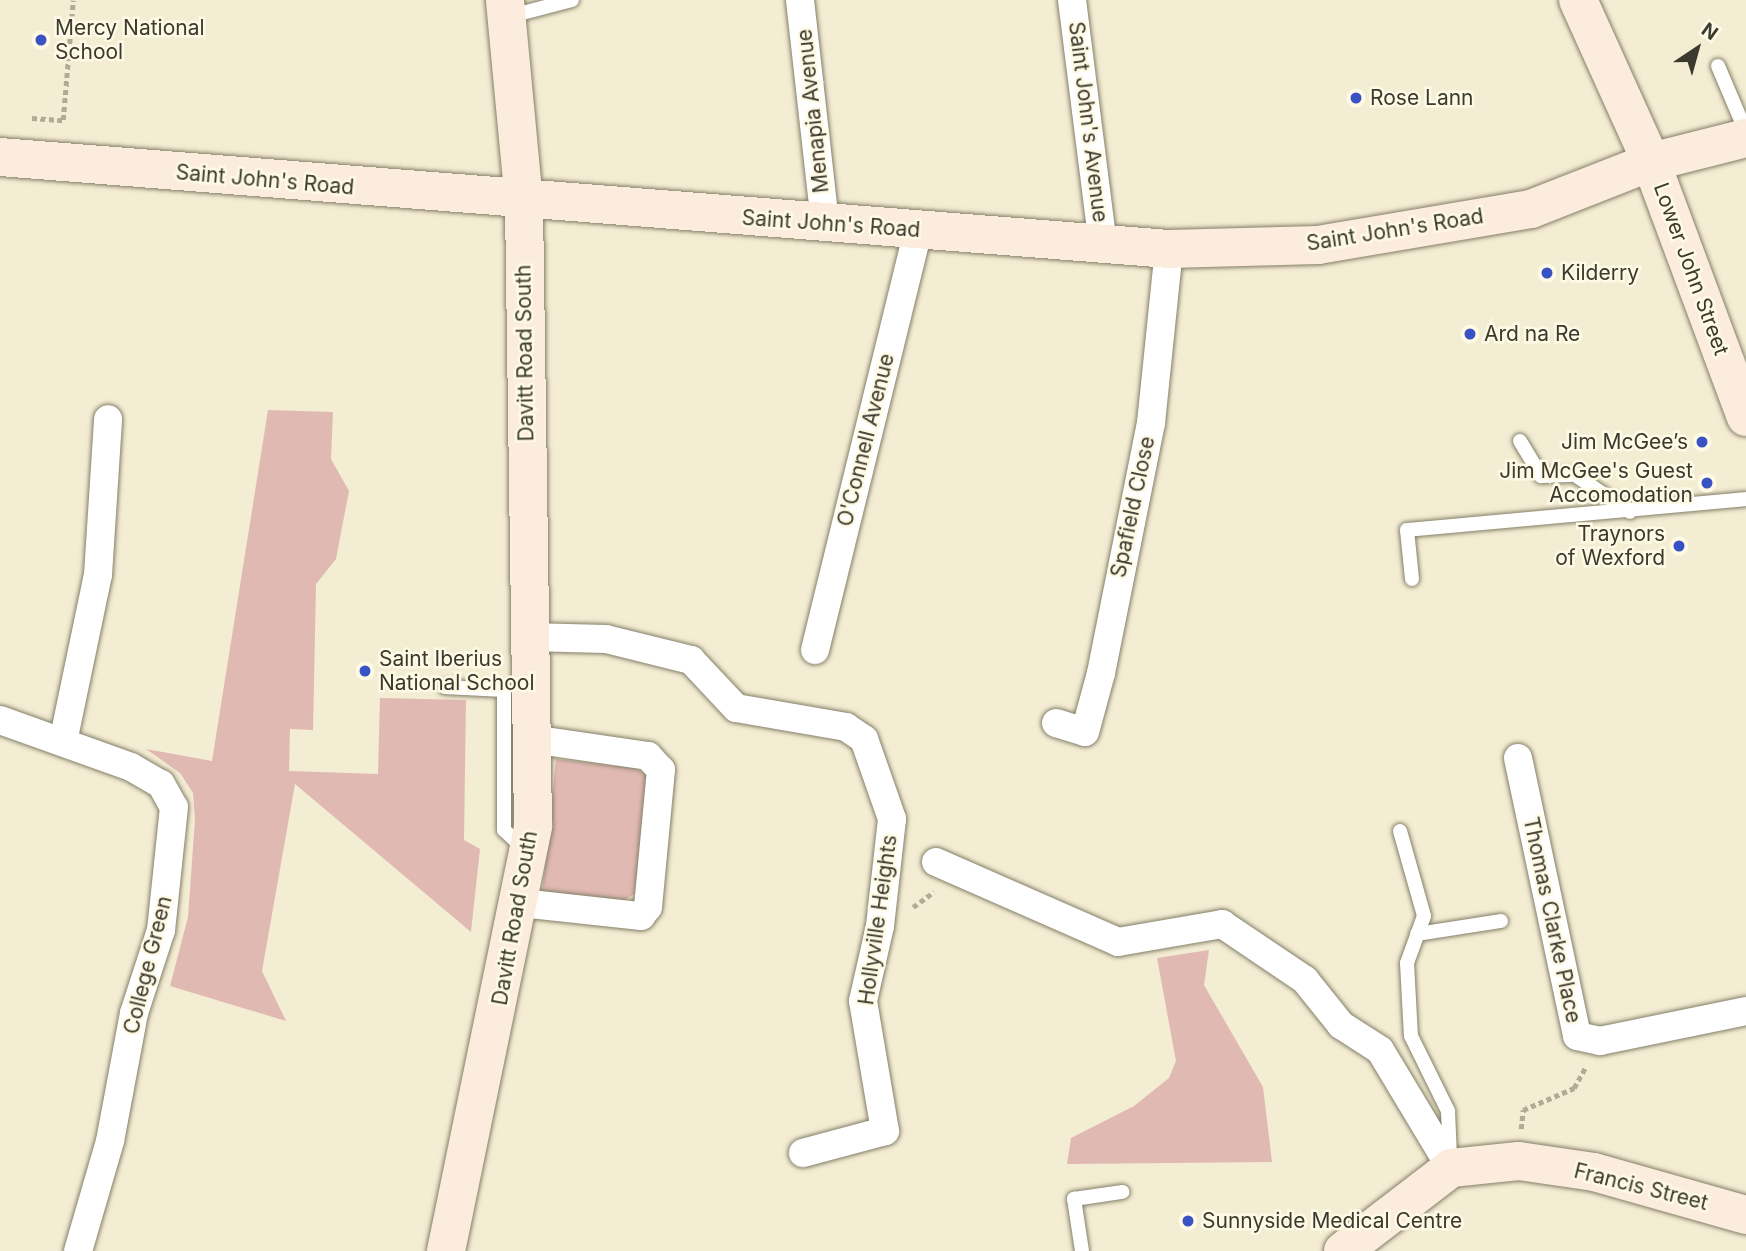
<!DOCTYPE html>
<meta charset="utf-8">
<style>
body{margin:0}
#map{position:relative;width:1746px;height:1251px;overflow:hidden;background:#f3edd3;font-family:Inter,sans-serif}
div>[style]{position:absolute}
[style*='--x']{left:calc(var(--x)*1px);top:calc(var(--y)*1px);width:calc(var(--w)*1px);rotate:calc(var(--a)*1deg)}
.green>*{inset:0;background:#e1b9b3}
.path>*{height:4.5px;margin-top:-2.25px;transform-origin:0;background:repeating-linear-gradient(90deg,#afab96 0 5px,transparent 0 8.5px)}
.roads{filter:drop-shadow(0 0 2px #847f68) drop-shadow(0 0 2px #847f68)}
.lane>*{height:14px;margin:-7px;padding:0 7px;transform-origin:7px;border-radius:7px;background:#fff}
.street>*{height:28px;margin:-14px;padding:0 14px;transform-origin:14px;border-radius:14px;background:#fff}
.secondary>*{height:38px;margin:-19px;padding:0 19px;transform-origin:19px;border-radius:19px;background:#fcecdd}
.dots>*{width:19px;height:19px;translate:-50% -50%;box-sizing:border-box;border:4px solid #fffae5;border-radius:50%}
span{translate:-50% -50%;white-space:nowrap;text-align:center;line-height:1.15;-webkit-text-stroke:5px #fffae5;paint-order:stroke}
.poi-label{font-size:21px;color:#3c3a2f}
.left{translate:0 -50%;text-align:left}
.right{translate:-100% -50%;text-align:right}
.street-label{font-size:21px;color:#3c3a2f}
.north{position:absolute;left:1662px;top:14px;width:70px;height:70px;-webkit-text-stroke:5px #fffae5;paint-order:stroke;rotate:36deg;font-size:19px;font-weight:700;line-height:28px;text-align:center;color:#3c3a2f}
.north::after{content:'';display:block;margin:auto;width:24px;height:32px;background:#3c3a2f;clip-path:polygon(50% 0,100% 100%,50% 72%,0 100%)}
</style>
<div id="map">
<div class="green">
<i style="clip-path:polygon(268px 410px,333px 412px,331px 459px,349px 491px,336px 559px,316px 584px,313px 730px,290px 729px,289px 771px,378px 774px,380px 698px,466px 700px,464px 840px,480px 849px,471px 932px,295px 784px,262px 971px,286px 1021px,170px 986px,188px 917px,195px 819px,193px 793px,180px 773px,146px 749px,212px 761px)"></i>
<i style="clip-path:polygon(556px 759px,635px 768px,649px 777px,636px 893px,620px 903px,542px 895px)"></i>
<i style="clip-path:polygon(1209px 950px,1204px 985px,1263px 1087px,1272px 1162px,1067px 1164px,1071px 1138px,1134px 1106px,1169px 1078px,1176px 1061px,1157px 958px)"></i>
</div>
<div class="path">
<i style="--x:32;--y:118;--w:31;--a:4"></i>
<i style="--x:63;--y:120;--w:120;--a:-85.2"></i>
<i style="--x:913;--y:907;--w:26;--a:-36"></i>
<i style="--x:1521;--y:1129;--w:19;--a:-84"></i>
<i style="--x:1523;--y:1110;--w:56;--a:-23.3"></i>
<i style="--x:1574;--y:1088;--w:25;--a:-61"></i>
</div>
<div class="roads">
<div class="lane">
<i style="--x:511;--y:16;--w:63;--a:-14.7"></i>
<i style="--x:1718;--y:66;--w:72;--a:67"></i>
<i style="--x:1520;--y:441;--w:41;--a:59"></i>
<i style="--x:1541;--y:476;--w:34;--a:-2"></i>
<i style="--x:1575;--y:475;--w:66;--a:33.9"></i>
<i style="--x:1412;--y:579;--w:49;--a:-95.8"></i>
<i style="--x:1407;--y:530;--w:340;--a:-5.2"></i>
<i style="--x:445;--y:687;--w:59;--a:2.9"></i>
<i style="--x:504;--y:690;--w:140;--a:90"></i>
<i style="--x:504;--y:830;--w:26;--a:43"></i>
<i style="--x:1400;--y:831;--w:88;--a:74.2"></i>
<i style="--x:1424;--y:916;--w:50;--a:109.9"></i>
<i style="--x:1407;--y:963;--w:73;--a:86.9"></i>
<i style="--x:1411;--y:1036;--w:84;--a:63.7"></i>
<i style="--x:1448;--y:1111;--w:45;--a:87.5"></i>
<i style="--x:1417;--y:934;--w:85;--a:-8.8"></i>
<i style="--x:1082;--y:1251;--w:53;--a:-98.7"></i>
<i style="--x:1074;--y:1199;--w:49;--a:-8.3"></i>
</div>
<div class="street">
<i style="--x:800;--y:0;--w:224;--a:83.6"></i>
<i style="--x:1072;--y:0;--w:247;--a:82.8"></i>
<i style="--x:529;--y:637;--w:77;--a:1.5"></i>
<i style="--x:606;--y:639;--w:88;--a:13.9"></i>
<i style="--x:691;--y:660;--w:66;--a:46.8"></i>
<i style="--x:736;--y:708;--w:112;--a:9.8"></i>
<i style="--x:846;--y:727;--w:22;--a:34"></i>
<i style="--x:864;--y:739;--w:85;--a:70.7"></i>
<i style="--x:892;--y:819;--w:108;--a:96.4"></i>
<i style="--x:880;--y:926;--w:77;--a:102.8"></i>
<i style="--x:863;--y:1001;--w:132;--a:80.4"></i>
<i style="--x:885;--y:1131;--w:85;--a:165"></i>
<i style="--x:815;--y:650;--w:432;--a:-76.2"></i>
<i style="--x:0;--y:720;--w:139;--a:19.7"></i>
<i style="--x:131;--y:767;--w:34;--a:30"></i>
<i style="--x:161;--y:784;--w:26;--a:61"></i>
<i style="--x:174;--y:807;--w:124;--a:96"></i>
<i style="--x:161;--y:930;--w:87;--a:108"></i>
<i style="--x:134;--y:1013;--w:130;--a:100.6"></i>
<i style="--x:110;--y:1141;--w:115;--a:106.2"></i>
<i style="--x:1056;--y:723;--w:30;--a:17"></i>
<i style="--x:1085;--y:732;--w:61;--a:-74.8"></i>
<i style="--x:1101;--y:673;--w:255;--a:-78.7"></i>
<i style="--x:1151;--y:423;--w:175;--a:-84.1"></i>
<i style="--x:63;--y:742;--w:171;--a:-78.2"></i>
<i style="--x:98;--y:575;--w:156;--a:-86.3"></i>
<i style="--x:1518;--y:758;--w:284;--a:78"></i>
<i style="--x:1577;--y:1036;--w:24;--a:12"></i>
<i style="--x:1600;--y:1041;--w:149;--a:-11.6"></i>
<i style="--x:936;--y:862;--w:199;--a:23.7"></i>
<i style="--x:1118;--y:942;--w:106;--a:-9.8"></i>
<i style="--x:1222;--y:924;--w:100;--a:34"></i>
<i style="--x:1305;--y:980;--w:58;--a:51.3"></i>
<i style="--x:1341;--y:1025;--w:46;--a:32.7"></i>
<i style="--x:1380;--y:1050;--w:138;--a:59"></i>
<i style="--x:521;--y:903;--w:121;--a:6.2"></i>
<i style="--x:641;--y:916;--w:11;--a:-52"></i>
<i style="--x:648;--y:907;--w:138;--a:-84.6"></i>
<i style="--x:661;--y:770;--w:19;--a:-133"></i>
<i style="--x:648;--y:756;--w:117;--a:-171.7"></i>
</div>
<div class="secondary">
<i style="--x:1578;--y:0;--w:178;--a:65.7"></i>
<i style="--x:1651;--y:162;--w:272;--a:69.6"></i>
<i style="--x:0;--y:157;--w:1173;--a:4.5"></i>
<i style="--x:1169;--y:249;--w:149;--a:-1.5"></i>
<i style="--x:1318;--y:245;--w:216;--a:-9.6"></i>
<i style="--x:1531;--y:209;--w:129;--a:-21.4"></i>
<i style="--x:1651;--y:162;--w:98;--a:-14.2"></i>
<i style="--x:446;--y:1251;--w:434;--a:-78.4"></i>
<i style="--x:533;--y:826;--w:624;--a:-90.83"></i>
<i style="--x:524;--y:202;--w:203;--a:-95.4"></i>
<i style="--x:1343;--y:1251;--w:136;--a:-37.5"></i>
<i style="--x:1451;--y:1168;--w:68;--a:-5.9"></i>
<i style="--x:1519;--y:1161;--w:76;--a:8.3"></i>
<i style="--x:1594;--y:1172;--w:158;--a:15.8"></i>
</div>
</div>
<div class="dots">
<i style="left:41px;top:40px;background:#3952c4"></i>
<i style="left:1356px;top:98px;background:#3952c4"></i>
<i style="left:1547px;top:273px;background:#3952c4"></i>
<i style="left:1470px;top:334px;background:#3952c4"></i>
<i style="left:1702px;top:442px;background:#3952c4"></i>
<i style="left:1707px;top:483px;background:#3952c4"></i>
<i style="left:1679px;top:546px;background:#3952c4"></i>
<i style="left:365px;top:671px;background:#3952c4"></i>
<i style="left:1188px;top:1221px;background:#3952c4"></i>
</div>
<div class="poi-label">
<span class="left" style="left:55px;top:40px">Mercy National<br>School</span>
<span class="left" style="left:1370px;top:98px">Rose Lann</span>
<span class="left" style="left:1561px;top:273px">Kilderry</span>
<span class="left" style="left:1484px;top:334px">Ard na Re</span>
<span class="right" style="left:1688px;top:442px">Jim McGee’s</span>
<span class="right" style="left:1693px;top:483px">Jim McGee's Guest<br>Accomodation</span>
<span class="right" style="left:1665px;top:546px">Traynors<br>of Wexford</span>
<span class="left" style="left:379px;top:671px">Saint Iberius<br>National School</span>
<span class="left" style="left:1202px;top:1221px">Sunnyside Medical Centre</span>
</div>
<div class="street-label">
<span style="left:813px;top:111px;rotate:-96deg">Menapia Avenue</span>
<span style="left:1088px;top:122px;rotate:83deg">Saint John's Avenue</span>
<span style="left:265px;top:180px;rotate:5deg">Saint John's Road</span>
<span style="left:831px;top:224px;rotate:4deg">Saint John's Road</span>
<span style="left:1395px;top:230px;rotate:-9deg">Saint John's Road</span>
<span style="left:1691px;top:269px;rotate:70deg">Lower John Street</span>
<span style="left:525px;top:353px;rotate:-91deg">Davitt Road South</span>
<span style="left:866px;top:440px;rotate:-76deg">O'Connell Avenue</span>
<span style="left:1133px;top:507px;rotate:-78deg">Spafield Close</span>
<span style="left:515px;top:918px;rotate:-80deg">Davitt Road South</span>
<span style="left:878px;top:920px;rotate:-82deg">Hollyville Heights</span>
<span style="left:1552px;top:920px;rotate:78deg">Thomas Clarke Place</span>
<span style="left:148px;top:965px;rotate:-76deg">College Green</span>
<span style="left:1641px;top:1187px;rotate:14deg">Francis Street</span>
</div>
<div class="north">N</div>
</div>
